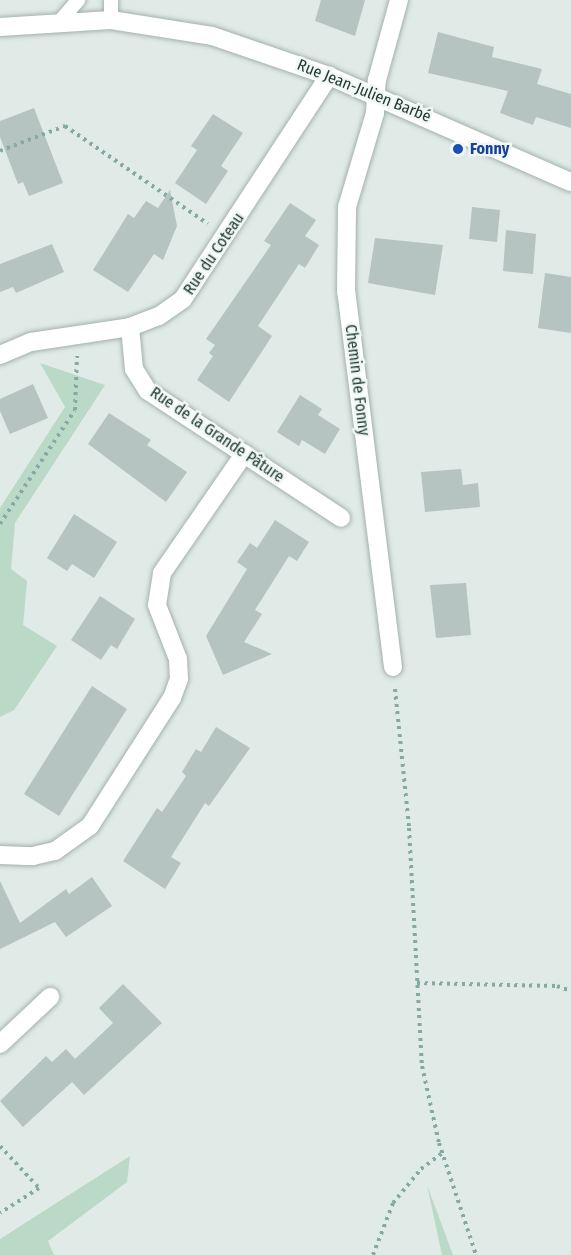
<!DOCTYPE html>
<meta charset="utf-8">
<style>
body{margin:0}
#map{position:relative;width:571px;height:1255px;overflow:hidden;background:#e0eae6;font-family:"Fira Sans Condensed",sans-serif}
div>[style]{position:absolute}
[style*='--x']{left:calc(var(--x)*1px);top:calc(var(--y)*1px);width:calc(var(--w)*1px);rotate:calc(var(--a)*1deg)}
.green>*{inset:0;background:#bad9c6}
.building>*{inset:0;background:#b5c4c0}
.path>*{height:4px;margin-top:-2px;transform-origin:0;background:repeating-linear-gradient(90deg,#83aba3 0 3px,transparent 0 7.5px)}
.roads{filter:drop-shadow(0 0 2px #a3b1ad) drop-shadow(0 0 2px #a3b1ad)}
.service>*{height:14px;margin:-7px;padding:0 7px;transform-origin:7px;border-radius:7px;background:#fff}
.minor>*{height:18px;margin:-9px;padding:0 9px;transform-origin:9px;border-radius:9px;background:#fff}
.secondary>*{height:18px;margin:-9px;padding:0 9px;transform-origin:9px;border-radius:9px;background:#fff}
.dots>*{width:16px;height:16px;translate:-50% -50%;box-sizing:border-box;border:3px solid #f0f7f4;border-radius:50%}
span{translate:-50% -50%;white-space:nowrap;text-align:center;line-height:1.15;-webkit-text-stroke:5px #f0f7f4;paint-order:stroke}
.street-label{font-size:16px;color:#223935}
.transit-label{font-size:16px;color:#164399;font-weight:700}
.left{translate:0 -50%;text-align:left}
</style>
<div id="map">
<div class="green">
<i style="clip-path:polygon(40px 363px,105px 385px,15px 523px,11px 569px,27px 581px,23px 625px,57px 646px,14px 710px,0 717px,0 508px,65px 407px)"></i>
<i style="clip-path:polygon(130px 1156px,127px 1182px,48px 1241px,54px 1255px,0 1255px,0 1239px)"></i>
<i style="clip-path:polygon(427px 1185px,453px 1255px,442px 1255px)"></i>
</div>
<div class="building">
<i style="clip-path:polygon(321px 0,365px 0,355px 36px,315px 21px)"></i>
<i style="clip-path:polygon(438px 32px,494px 47px,492px 57px,542px 69px,537px 84px,571px 94px,571px 128px,536px 117px,533px 125px,500px 113px,508px 91px,428px 73px)"></i>
<i style="clip-path:polygon(34px 108px,63px 183px,29px 196px,23px 182px,18px 184px,0 137px,0 121px)"></i>
<i style="clip-path:polygon(213px 114px,243px 133px,221px 166px,228px 171px,206px 204px,175px 183px,197px 150px,191px 146px)"></i>
<i style="clip-path:polygon(170px 190px,177px 226px,163px 260px,154px 254px,128px 292px,93px 270px,128px 214px,134px 218px,146px 201px,158px 208px)"></i>
<i style="clip-path:polygon(290px 203px,316px 220px,305px 236px,319px 245px,305px 268px,299px 264px,258px 326px,272px 336px,229px 402px,197px 380px,213px 356px,209px 353px,215px 345px,206px 339px,271px 245px,264px 241px)"></i>
<i style="clip-path:polygon(472px 207px,500px 210px,497px 242px,469px 239px)"></i>
<i style="clip-path:polygon(506px 230px,536px 234px,533px 274px,503px 271px)"></i>
<i style="clip-path:polygon(375px 238px,443px 245px,435px 295px,368px 283px)"></i>
<i style="clip-path:polygon(52px 244px,64px 272px,16px 293px,13px 287px,0 292px,0 264px)"></i>
<i style="clip-path:polygon(545px 273px,571px 277px,571px 333px,538px 328px)"></i>
<i style="clip-path:polygon(33px 384px,48px 418px,10px 434px,0 411px,0 399px)"></i>
<i style="clip-path:polygon(300px 395px,322px 409px,318px 415px,340px 429px,325px 454px,302px 440px,299px 446px,277px 432px)"></i>
<i style="clip-path:polygon(109px 413px,151px 440px,147px 445px,187px 472px,166px 502px,88px 444px)"></i>
<i style="clip-path:polygon(461px 469px,463px 485px,478px 483px,480px 507px,425px 512px,421px 472px)"></i>
<i style="clip-path:polygon(74px 514px,117px 542px,94px 578px,72px 564px,67px 571px,47px 558px)"></i>
<i style="clip-path:polygon(275px 520px,309px 542px,297px 561px,289px 556px,255px 610px,262px 614px,244px 642px,272px 654px,223px 675px,206px 636px,247px 569px,237px 562px,250px 543px,257px 548px)"></i>
<i style="clip-path:polygon(466px 583px,471px 635px,436px 638px,430px 585px)"></i>
<i style="clip-path:polygon(100px 596px,135px 619px,117px 649px,111px 645px,101px 660px,71px 640px)"></i>
<i style="clip-path:polygon(92px 686px,127px 709px,59px 816px,24px 794px)"></i>
<i style="clip-path:polygon(216px 727px,250px 748px,209px 806px,205px 803px,171px 857px,181px 863px,165px 889px,123px 861px,157px 808px,162px 812px,186px 776px,182px 772px,196px 749px,201px 752px)"></i>
<i style="clip-path:polygon(92px 877px,112px 906px,66px 937px,55px 922px,0 949px,0 881px,20px 923px,66px 889px,69px 894px)"></i>
<i style="clip-path:polygon(123px 984px,162px 1023px,84px 1095px,72px 1082px,23px 1127px,0 1101px,46px 1056px,52px 1062px,66px 1049px,75px 1059px,113px 1023px,99px 1008px)"></i>
</div>
<div class="path">
<i style="--x:0;--y:151;--w:70;--a:-21"></i>
<i style="--x:65;--y:126;--w:173;--a:34.4"></i>
<i style="--x:0;--y:524;--w:136;--a:-56.7"></i>
<i style="--x:75;--y:410;--w:54;--a:-87.9"></i>
<i style="--x:395;--y:689;--w:140;--a:84.2"></i>
<i style="--x:409;--y:828;--w:238;--a:86.9"></i>
<i style="--x:422;--y:1066;--w:79;--a:77.6"></i>
<i style="--x:439;--y:1143;--w:118;--a:71.7"></i>
<i style="--x:417;--y:983;--w:140;--a:1.2"></i>
<i style="--x:557;--y:986;--w:15;--a:20"></i>
<i style="--x:0;--y:1146;--w:57;--a:47.1"></i>
<i style="--x:39;--y:1188;--w:46;--a:147.3"></i>
<i style="--x:373;--y:1255;--w:56;--a:-69"></i>
<i style="--x:393;--y:1203;--w:44;--a:-50.5"></i>
<i style="--x:421;--y:1169;--w:26;--a:-37"></i>
</div>
<div class="roads">
<div class="service">
<i style="--x:111;--y:20;--w:20;--a:-90"></i>
<i style="--x:60;--y:21;--w:28;--a:-49"></i>
</div>
<div class="minor">
<i style="--x:130;--y:327;--w:42;--a:84.6"></i>
<i style="--x:134;--y:369;--w:26;--a:58"></i>
<i style="--x:148;--y:391;--w:231;--a:33.3"></i>
<i style="--x:0;--y:355;--w:34;--a:-23"></i>
<i style="--x:31;--y:342;--w:100;--a:-8.6"></i>
<i style="--x:130;--y:327;--w:31;--a:-21"></i>
<i style="--x:159;--y:316;--w:29;--a:-35"></i>
<i style="--x:183;--y:299;--w:267;--a:-56.8"></i>
<i style="--x:393;--y:667;--w:378;--a:-97.1"></i>
<i style="--x:346;--y:292;--w:85;--a:-89.3"></i>
<i style="--x:347;--y:207;--w:98;--a:-73.4"></i>
<i style="--x:375;--y:113;--w:33;--a:-87"></i>
<i style="--x:377;--y:80;--w:83;--a:-74.6"></i>
<i style="--x:0;--y:855;--w:33;--a:2"></i>
<i style="--x:33;--y:856;--w:23;--a:-13"></i>
<i style="--x:55;--y:851;--w:43;--a:-35.5"></i>
<i style="--x:90;--y:826;--w:152;--a:-57.4"></i>
<i style="--x:172;--y:698;--w:20;--a:-70"></i>
<i style="--x:179;--y:679;--w:20;--a:-93"></i>
<i style="--x:178;--y:659;--w:58;--a:-111.3"></i>
<i style="--x:157;--y:605;--w:32;--a:-81"></i>
<i style="--x:162;--y:573;--w:145;--a:-55.4"></i>
<i style="--x:0;--y:1044;--w:69;--a:-43.2"></i>
</div>
<div class="secondary">
<i style="--x:0;--y:27;--w:111;--a:-3.6"></i>
<i style="--x:111;--y:20;--w:102;--a:9"></i>
<i style="--x:212;--y:36;--w:124;--a:18.9"></i>
<i style="--x:329;--y:76;--w:264;--a:23.7"></i>
</div>
</div>
<div class="dots">
<i style="left:458px;top:149px;background:#1a4fb4"></i>
</div>
<div class="street-label">
<span style="left:364px;top:91px;rotate:22deg">Rue Jean-Julien Barbé</span>
<span style="left:214px;top:254px;rotate:-56deg">Rue du Coteau</span>
<span style="left:357px;top:380px;rotate:83deg">Chemin de Fonny</span>
<span style="left:217px;top:435px;rotate:34deg">Rue de la Grande Pâture</span>
</div>
<div class="transit-label">
<span class="left" style="left:470px;top:149px">Fonny</span>
</div>
</div>
